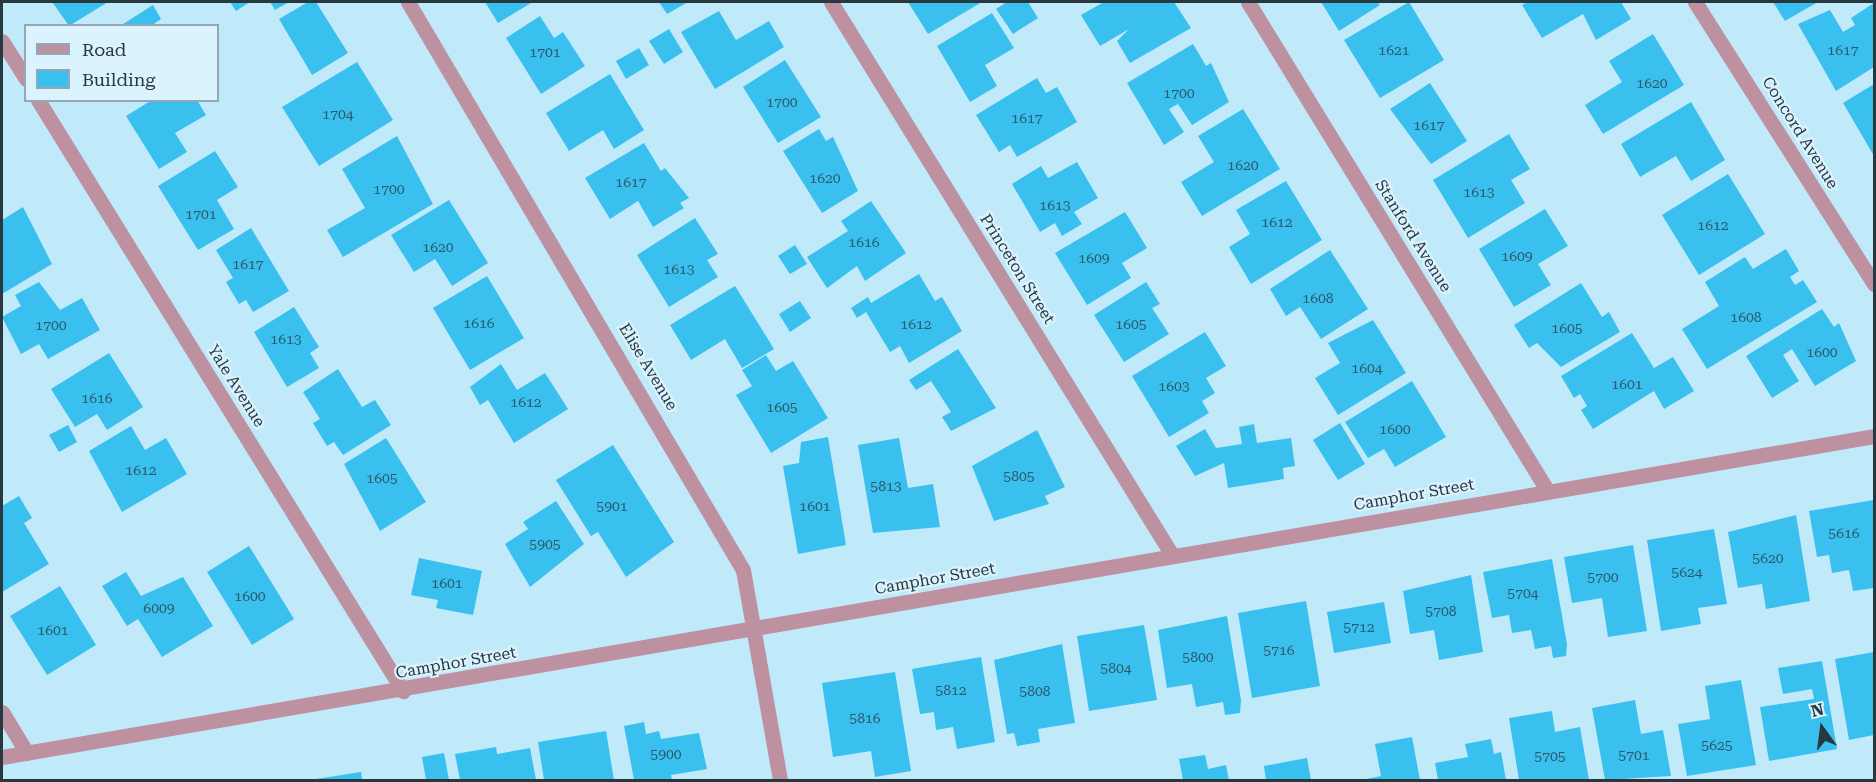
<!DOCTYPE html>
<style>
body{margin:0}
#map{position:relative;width:1876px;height:782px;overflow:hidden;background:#c0e9fa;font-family:"Roboto Serif",serif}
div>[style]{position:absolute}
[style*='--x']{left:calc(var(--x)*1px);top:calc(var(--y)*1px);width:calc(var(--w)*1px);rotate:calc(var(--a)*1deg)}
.building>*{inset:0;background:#3ac0ef}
.minor>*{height:15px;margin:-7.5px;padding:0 7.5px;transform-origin:7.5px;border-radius:7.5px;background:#be91a1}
span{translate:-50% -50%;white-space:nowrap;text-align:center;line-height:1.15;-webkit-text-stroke:4.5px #dbf3fe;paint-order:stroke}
.number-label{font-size:14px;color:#2c5a6b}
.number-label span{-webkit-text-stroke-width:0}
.street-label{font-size:16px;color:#28383f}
.frame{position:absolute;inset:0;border:3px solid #28383f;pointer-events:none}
.legend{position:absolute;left:24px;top:24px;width:195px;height:78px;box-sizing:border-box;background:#dbf3fe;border:2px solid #93a8b2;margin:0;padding:8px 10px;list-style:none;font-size:18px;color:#28383f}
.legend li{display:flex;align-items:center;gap:12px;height:30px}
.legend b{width:30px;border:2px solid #93a8b2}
.north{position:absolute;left:1792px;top:698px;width:60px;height:60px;-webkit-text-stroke:4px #dbf3fe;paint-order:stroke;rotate:346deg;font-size:16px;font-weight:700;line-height:24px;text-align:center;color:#28383f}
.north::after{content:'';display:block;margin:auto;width:21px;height:27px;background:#28383f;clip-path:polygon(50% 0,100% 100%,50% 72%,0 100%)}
</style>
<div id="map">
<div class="building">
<i style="clip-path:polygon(108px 2px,69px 26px,53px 3px,55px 2px)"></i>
<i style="clip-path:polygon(230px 2px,250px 2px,236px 11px)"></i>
<i style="clip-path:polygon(270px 2px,289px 2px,275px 10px)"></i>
<i style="clip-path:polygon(308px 2px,316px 2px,348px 53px,312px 75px,279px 19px)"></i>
<i style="clip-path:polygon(485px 2px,530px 2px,531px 3px,498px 23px)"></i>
<i style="clip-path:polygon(659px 2px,688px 2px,667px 14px)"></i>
<i style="clip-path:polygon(908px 2px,982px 2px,928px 34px)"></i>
<i style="clip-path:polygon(1007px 2px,1028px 2px,1038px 18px,1013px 34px,996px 9px)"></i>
<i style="clip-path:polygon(1104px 2px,1174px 2px,1191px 28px,1130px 63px,1117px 41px,1129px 29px,1100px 46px,1081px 15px)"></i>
<i style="clip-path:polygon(1321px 2px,1377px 2px,1380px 5px,1339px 31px)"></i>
<i style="clip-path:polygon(1409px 2px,1444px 60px,1380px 98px,1344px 40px)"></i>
<i style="clip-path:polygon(1528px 2px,1621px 2px,1631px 19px,1596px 40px,1583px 14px,1542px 38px,1522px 5px)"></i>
<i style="clip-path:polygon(1773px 2px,1818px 2px,1785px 21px)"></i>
<i style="clip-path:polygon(1874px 3px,1874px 67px,1836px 91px,1798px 24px,1830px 10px,1843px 32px,1855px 25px,1851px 18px)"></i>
<i style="clip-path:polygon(153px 5px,161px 19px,151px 26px,120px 26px)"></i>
<i style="clip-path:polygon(719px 11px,736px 40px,769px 21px,784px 47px,715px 89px,681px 32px)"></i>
<i style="clip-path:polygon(992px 13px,1014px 48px,985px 65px,997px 86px,970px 102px,937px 46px)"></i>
<i style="clip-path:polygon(540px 16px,554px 38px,563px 32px,585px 66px,541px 94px,506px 38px)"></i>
<i style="clip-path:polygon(669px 29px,683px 52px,664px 64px,649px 41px)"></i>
<i style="clip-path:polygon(1653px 34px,1684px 85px,1603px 134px,1585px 105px,1622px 82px,1609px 61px)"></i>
<i style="clip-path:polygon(1193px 44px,1206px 66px,1211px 63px,1229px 102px,1192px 125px,1178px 104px,1169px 109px,1184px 132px,1164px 145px,1127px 83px)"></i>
<i style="clip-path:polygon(639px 48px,649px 65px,626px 79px,616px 61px)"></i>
<i style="clip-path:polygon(785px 60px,821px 117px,778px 143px,743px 87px)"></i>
<i style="clip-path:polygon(357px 62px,393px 120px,319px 166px,282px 107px)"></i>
<i style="clip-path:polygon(610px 74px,644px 130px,614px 149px,603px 130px,569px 151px,546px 113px)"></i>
<i style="clip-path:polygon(1037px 78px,1046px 93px,1057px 87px,1077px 122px,1017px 157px,1010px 145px,999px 152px,976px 115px)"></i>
<i style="clip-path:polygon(1430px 83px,1467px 141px,1431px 164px,1390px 109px)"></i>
<i style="clip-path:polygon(1874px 84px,1874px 156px,1843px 103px)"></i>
<i style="clip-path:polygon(152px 100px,197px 100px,206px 115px,175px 133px,187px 152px,159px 169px,126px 116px)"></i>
<i style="clip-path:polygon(1691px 102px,1725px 160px,1691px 181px,1676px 156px,1640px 177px,1621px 144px)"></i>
<i style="clip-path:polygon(1243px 109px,1280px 169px,1202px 216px,1181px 182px,1214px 162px,1198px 136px)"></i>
<i style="clip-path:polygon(819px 129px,826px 141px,833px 137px,858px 191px,822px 213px,783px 151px)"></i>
<i style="clip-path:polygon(1509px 134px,1530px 169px,1511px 180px,1525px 203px,1468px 238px,1433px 180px)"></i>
<i style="clip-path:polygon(397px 136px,433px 204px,343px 257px,327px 230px,365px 208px,342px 169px)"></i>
<i style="clip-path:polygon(644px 143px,661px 171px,665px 168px,689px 198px,680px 203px,684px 208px,653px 227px,638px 201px,610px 219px,585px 178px)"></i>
<i style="clip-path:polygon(215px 151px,238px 187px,217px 200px,234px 229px,198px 250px,158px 186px)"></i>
<i style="clip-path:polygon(1077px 162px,1098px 198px,1074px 212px,1082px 224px,1062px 236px,1055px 223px,1040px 232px,1012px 184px,1041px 166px,1048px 178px)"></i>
<i style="clip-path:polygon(1728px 174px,1765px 234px,1699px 275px,1662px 215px)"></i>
<i style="clip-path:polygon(1286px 181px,1322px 240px,1251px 284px,1229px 247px,1250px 234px,1236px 210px)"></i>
<i style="clip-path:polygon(449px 200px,488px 263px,452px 286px,435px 259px,414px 272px,391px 235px)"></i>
<i style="clip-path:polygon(871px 201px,906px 253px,865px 281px,857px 266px,827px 288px,807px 257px,848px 231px,841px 221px)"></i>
<i style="clip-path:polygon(23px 207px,52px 264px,2px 294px,2px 220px)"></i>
<i style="clip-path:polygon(1545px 209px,1568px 246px,1538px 264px,1551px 285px,1514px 307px,1479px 249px)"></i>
<i style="clip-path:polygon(1125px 212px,1147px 248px,1122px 263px,1131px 278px,1087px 305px,1055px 253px)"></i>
<i style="clip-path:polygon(695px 218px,718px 254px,707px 260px,718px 277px,669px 307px,637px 255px)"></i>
<i style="clip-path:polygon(251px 228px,289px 291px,253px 312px,246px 300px,239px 304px,226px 282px,233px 278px,216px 250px)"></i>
<i style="clip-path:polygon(795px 245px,807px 264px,790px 274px,778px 256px)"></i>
<i style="clip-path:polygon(1786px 249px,1799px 271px,1790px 277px,1795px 285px,1803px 280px,1817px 302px,1707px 369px,1682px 329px,1719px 306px,1705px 282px,1745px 257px,1753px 269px)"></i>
<i style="clip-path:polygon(1330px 250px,1368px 309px,1321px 339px,1300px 307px,1286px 316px,1270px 289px)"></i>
<i style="clip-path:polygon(919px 274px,935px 301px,942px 297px,962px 331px,909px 363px,900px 346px,890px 352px,866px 312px,857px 318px,851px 308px,868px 297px,871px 303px)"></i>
<i style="clip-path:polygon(487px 276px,524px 338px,470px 370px,433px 308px)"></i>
<i style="clip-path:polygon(39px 282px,60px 310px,82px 298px,100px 330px,48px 359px,39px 344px,21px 354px,2px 317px,21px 306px,15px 295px)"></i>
<i style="clip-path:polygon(1146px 282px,1160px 304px,1152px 308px,1169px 334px,1124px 362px,1094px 315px)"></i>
<i style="clip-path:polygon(1581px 283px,1602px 317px,1609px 312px,1620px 332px,1561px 367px,1537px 343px,1529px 348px,1514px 325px)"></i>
<i style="clip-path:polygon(735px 286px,774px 349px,742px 368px,725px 339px,691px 360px,670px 325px)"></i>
<i style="clip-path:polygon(800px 301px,811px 318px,790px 332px,779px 314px)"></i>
<i style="clip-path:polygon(294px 307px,319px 347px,310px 353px,319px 368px,287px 387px,254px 332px)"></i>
<i style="clip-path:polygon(1822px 309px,1834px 327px,1839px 323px,1856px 361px,1815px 386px,1792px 349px,1783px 355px,1799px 381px,1772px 398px,1746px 356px)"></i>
<i style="clip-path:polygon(1373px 320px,1406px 373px,1338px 415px,1315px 378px,1340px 363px,1328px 343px)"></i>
<i style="clip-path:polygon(1205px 332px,1226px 366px,1206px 378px,1215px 393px,1202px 401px,1209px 413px,1169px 437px,1132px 376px)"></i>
<i style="clip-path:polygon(1632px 333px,1654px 368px,1673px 357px,1694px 391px,1664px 409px,1654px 391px,1593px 429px,1581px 410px,1587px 406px,1580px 394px,1574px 398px,1561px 376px)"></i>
<i style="clip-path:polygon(958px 349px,996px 408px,951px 431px,942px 417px,951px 412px,931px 381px,916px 390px,909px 380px)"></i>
<i style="clip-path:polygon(109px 353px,143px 407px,107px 430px,97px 414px,75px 427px,51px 389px)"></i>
<i style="clip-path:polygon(766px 355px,776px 371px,793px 361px,828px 418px,771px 453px,736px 395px,752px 386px,742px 370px)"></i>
<i style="clip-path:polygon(501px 364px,517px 390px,545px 373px,568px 409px,514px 443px,488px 400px,480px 405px,470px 387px)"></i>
<i style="clip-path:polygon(338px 369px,362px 407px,375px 400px,391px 425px,343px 455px,334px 442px,327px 446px,313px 423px,320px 419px,303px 392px)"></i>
<i style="clip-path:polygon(1412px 381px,1446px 437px,1395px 467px,1384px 449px,1368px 458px,1345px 422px)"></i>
<i style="clip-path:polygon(1340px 423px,1365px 464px,1338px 480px,1313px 440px)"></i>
<i style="clip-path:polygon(1254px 424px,1257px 443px,1291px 438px,1295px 466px,1283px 468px,1284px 479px,1228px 488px,1224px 463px,1195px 476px,1176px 446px,1205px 429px,1216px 448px,1242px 444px,1239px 427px)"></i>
<i style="clip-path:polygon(68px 425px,77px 442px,59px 452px,49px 435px)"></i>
<i style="clip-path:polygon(131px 426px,145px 450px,166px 438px,187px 474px,122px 512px,89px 451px)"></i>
<i style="clip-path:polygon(1037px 430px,1065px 487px,1045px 496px,1049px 504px,994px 521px,972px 466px)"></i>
<i style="clip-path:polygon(828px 437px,846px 545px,798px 554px,783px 466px,799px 463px,801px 442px)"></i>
<i style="clip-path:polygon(386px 438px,426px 502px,380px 531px,344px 464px)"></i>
<i style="clip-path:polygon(899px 438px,908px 488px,933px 484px,940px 527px,873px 533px,858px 445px)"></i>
<i style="clip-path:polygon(613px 445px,674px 542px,626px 577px,598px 532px,591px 536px,556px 480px)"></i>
<i style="clip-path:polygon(19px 496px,32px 518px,24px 523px,49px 564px,2px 592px,2px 506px)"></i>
<i style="clip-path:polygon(1874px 500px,1874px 588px,1853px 591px,1849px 570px,1832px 573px,1829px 555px,1817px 557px,1809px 511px)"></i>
<i style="clip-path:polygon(556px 501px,584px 544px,530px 587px,505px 544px,528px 529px,523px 522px)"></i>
<i style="clip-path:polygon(1796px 515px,1810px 601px,1766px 609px,1762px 584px,1738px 588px,1728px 532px)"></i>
<i style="clip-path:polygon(1714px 529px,1727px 604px,1698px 608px,1701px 624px,1661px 631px,1647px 540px)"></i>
<i style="clip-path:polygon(1633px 545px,1647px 631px,1608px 637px,1602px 598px,1572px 603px,1564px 557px)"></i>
<i style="clip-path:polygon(249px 546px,294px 619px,252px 645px,207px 572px)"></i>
<i style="clip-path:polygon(419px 558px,482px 571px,473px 615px,436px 608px,438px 600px,411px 595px)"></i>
<i style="clip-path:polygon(1552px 559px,1567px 644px,1566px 656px,1553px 658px,1551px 646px,1535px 649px,1531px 630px,1512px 633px,1509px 615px,1492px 618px,1483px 572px)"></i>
<i style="clip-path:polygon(126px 572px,141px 596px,183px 577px,213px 626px,162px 657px,138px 619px,127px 626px,102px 586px)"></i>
<i style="clip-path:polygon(1471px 575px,1483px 652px,1439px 660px,1434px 630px,1410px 634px,1403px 591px)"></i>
<i style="clip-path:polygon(60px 586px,96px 645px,47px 675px,10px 616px)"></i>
<i style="clip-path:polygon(1306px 601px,1320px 686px,1252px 698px,1238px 613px)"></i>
<i style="clip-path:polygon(1384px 602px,1391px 643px,1334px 653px,1327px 612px)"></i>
<i style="clip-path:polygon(1227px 616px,1241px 700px,1240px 713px,1225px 715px,1223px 702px,1196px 707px,1192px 684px,1167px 688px,1158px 630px)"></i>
<i style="clip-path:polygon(1144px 625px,1157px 700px,1089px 711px,1077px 636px)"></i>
<i style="clip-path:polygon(1062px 644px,1075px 723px,1038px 729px,1040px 742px,1017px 746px,1014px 733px,1007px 734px,994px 660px)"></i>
<i style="clip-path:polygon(1874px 652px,1874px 735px,1849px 740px,1835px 659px)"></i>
<i style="clip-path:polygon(981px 657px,995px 742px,957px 749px,953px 727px,936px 730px,934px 712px,920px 714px,912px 669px)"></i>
<i style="clip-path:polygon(1822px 661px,1837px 749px,1769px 761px,1760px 707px,1814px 699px,1812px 689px,1783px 694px,1778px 668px)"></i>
<i style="clip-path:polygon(895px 672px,911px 771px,875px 777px,871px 751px,833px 757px,822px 683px)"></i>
<i style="clip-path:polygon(1741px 680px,1756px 765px,1687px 776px,1678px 724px,1710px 719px,1705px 686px)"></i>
<i style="clip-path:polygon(1635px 700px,1641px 734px,1663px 730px,1671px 776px,1605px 780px,1592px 708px)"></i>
<i style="clip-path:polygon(1552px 711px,1555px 732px,1580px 727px,1589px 780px,1519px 780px,1509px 718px)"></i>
<i style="clip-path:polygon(644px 722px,646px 734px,659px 731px,661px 739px,699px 733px,707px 769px,671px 775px,672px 780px,634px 780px,624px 726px)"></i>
<i style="clip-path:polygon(606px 731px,614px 780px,544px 780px,538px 742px)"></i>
<i style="clip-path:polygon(1412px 737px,1420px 780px,1361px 780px,1381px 776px,1375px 744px)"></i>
<i style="clip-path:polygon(1491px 739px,1494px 754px,1501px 752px,1506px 780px,1438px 780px,1435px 763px,1468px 757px,1465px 744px)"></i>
<i style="clip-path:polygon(496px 747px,497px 754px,530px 748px,536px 780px,460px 780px,455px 754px)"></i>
<i style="clip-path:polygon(444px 753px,449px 780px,426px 780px,422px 757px)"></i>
<i style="clip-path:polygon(1205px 755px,1208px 769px,1226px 765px,1229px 780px,1183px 780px,1179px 759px)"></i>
<i style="clip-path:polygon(1307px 758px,1311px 780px,1266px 780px,1264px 766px)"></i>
<i style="clip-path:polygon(361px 772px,362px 780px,316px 780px,316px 779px)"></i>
</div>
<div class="minor">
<i style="--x:408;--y:2;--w:659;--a:59.47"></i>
<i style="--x:743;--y:570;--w:213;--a:80"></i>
<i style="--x:831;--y:2;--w:650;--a:58.34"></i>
<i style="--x:1248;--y:2;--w:572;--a:58.5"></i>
<i style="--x:1695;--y:2;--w:334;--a:57.6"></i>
<i style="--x:2;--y:41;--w:45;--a:57.7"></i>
<i style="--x:38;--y:100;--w:695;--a:58.3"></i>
<i style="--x:2;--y:712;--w:48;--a:58.6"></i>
<i style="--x:2;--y:757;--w:1899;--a:-9.73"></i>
</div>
<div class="number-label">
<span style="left:1394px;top:50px">1621</span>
<span style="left:1843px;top:50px">1617</span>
<span style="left:545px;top:52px">1701</span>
<span style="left:1652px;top:83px">1620</span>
<span style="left:1179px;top:93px">1700</span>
<span style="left:782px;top:102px">1700</span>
<span style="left:338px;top:114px">1704</span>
<span style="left:1027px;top:118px">1617</span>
<span style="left:1429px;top:125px">1617</span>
<span style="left:1243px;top:165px">1620</span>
<span style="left:825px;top:178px">1620</span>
<span style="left:631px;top:182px">1617</span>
<span style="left:389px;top:189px">1700</span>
<span style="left:1479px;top:192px">1613</span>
<span style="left:1055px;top:205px">1613</span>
<span style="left:201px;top:214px">1701</span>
<span style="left:1277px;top:222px">1612</span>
<span style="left:1713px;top:225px">1612</span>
<span style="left:864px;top:242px">1616</span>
<span style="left:438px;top:247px">1620</span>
<span style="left:1517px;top:256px">1609</span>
<span style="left:1094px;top:258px">1609</span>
<span style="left:248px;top:264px">1617</span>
<span style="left:679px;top:269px">1613</span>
<span style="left:1318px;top:298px">1608</span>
<span style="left:1746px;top:317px">1608</span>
<span style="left:479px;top:323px">1616</span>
<span style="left:916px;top:324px">1612</span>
<span style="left:1131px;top:324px">1605</span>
<span style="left:51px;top:325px">1700</span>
<span style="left:1567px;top:328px">1605</span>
<span style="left:286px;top:339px">1613</span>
<span style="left:1822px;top:352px">1600</span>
<span style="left:1367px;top:368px">1604</span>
<span style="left:1627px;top:384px">1601</span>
<span style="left:1174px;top:386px">1603</span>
<span style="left:97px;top:398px">1616</span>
<span style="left:526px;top:402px">1612</span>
<span style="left:782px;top:407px">1605</span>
<span style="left:1395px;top:429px">1600</span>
<span style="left:141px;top:470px">1612</span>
<span style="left:1019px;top:476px">5805</span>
<span style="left:382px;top:478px">1605</span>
<span style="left:886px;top:486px">5813</span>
<span style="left:612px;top:506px">5901</span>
<span style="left:815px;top:506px">1601</span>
<span style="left:1844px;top:533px">5616</span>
<span style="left:545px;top:544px">5905</span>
<span style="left:1768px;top:558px">5620</span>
<span style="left:1687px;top:572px">5624</span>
<span style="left:1603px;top:577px">5700</span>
<span style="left:447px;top:583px">1601</span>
<span style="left:1523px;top:593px">5704</span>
<span style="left:250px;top:596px">1600</span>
<span style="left:159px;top:608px">6009</span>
<span style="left:1441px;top:611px">5708</span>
<span style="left:1359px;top:627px">5712</span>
<span style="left:53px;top:630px">1601</span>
<span style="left:1279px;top:650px">5716</span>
<span style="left:1198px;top:657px">5800</span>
<span style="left:1116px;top:668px">5804</span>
<span style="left:951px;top:690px">5812</span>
<span style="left:1035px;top:691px">5808</span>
<span style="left:865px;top:718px">5816</span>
<span style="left:1717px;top:745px">5625</span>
<span style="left:666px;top:754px">5900</span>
<span style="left:1634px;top:755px">5701</span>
<span style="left:1550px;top:756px">5705</span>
</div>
<div class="street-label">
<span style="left:1800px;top:133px;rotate:58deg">Concord Avenue</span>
<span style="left:1413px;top:236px;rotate:58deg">Stanford Avenue</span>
<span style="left:1017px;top:269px;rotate:58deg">Princeton Street</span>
<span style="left:648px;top:367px;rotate:59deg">Elise Avenue</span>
<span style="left:236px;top:386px;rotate:58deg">Yale Avenue</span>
<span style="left:1414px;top:495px;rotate:-10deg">Camphor Street</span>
<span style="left:935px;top:579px;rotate:-10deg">Camphor Street</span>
<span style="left:456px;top:663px;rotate:-10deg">Camphor Street</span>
</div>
<div class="frame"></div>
<ul class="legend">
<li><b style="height:8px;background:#be91a1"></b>Road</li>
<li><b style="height:16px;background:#3ac0ef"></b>Building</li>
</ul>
<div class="north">N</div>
</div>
